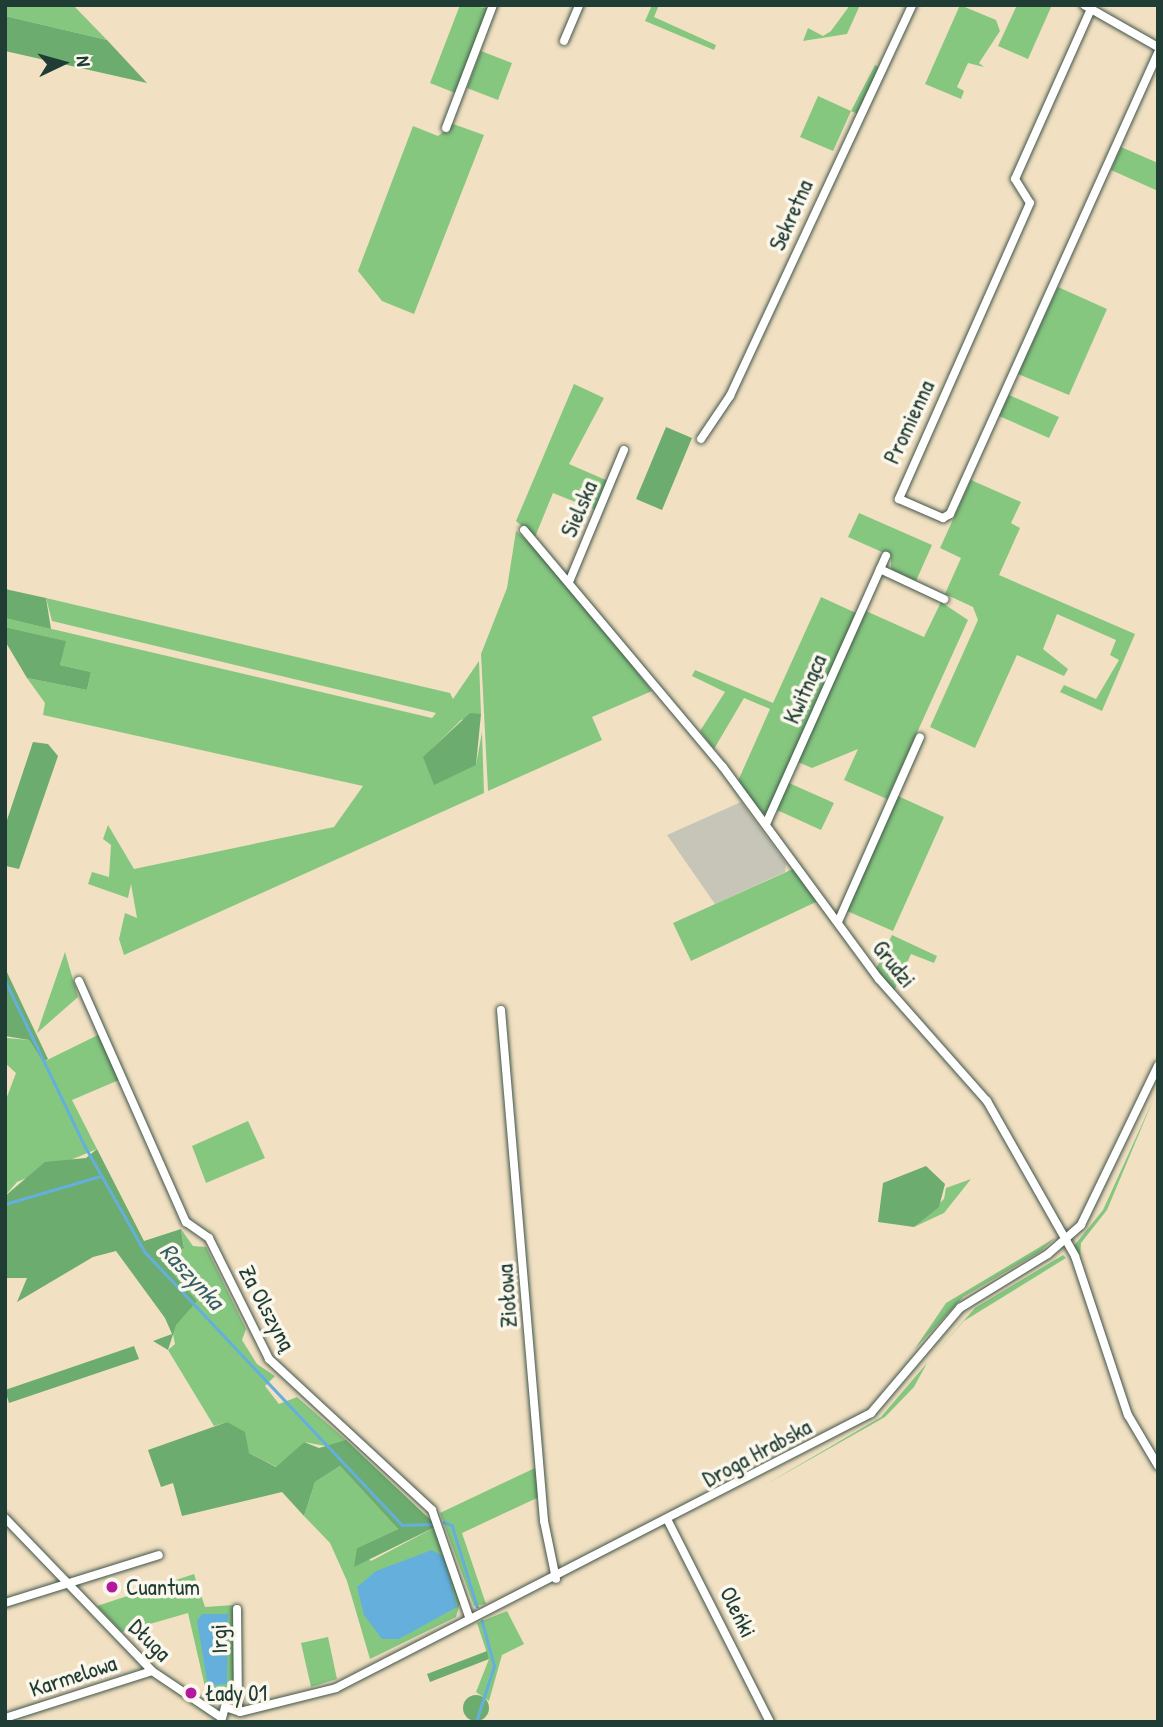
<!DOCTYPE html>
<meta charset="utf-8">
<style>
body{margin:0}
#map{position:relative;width:1163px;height:1727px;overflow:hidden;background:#f2e0c2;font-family:"Patrick Hand",sans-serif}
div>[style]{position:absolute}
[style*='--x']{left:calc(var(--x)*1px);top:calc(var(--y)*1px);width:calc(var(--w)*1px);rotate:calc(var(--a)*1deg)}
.industrial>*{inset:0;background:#c6c5b8}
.green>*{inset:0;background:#86c780}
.forest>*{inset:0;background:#6cac6e}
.round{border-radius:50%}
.water>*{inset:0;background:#65afdd}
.stream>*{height:2.5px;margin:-1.25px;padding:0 1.25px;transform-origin:1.25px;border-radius:1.25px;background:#65afdd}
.roads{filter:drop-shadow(0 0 2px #3f5549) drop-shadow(0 0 2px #3f5549)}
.minor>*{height:8px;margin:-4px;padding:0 4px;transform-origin:4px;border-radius:4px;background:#fff}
.dots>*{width:19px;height:19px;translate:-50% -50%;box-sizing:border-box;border:4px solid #fbf7ec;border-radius:50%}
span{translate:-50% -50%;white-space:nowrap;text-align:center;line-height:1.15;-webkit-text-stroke:7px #fbf7ec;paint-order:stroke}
.street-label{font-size:23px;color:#1f3d34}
.poi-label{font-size:23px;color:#1f3d34}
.left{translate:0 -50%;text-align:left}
.water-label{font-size:24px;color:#345f67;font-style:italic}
.frame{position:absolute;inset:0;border:7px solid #1f3d34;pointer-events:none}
.north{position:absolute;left:28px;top:28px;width:70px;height:70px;-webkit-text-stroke:5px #fbf7ec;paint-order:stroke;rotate:85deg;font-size:19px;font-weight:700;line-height:28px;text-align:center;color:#1f3d34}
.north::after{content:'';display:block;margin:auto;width:24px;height:32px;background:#1f3d34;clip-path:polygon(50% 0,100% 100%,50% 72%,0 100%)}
</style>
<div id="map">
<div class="industrial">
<i style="clip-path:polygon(741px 802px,786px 864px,785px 872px,715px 904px,667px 835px)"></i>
</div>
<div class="green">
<i style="clip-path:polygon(5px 5px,73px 5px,107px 40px,5px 16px)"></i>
<i style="clip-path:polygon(460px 5px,488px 8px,455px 93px,430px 83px)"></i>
<i style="clip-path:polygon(652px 5px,659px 5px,654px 17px,716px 45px,714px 50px,645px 21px)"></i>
<i style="clip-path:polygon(850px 5px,860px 5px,847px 34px,803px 41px,808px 28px,823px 36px,831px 31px)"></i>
<i style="clip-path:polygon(960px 5px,996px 20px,1000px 31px,979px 63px,984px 67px,968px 63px,957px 87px,964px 91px,961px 99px,925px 84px)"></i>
<i style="clip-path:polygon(1017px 5px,1052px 5px,1028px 59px,998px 46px)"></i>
<i style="clip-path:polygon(481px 51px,512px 63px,498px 100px,467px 88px)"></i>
<i style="clip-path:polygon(875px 65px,879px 67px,858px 114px,851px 111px,833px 151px,800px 137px,818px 96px,851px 111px)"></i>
<i style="clip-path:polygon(453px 124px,484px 135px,414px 314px,382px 301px,358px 271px,413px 126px,438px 136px)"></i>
<i style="clip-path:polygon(1121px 147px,1158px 163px,1158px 191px,1111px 170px)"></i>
<i style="clip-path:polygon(1058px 287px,1107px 309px,1069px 395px,1018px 374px)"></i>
<i style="clip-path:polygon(574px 384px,604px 398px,569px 464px,608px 481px,595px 510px,553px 493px,535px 537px,516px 521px)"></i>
<i style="clip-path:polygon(1009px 395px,1059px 417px,1049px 438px,999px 416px)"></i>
<i style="clip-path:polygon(971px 480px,1021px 502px,1011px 523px,1020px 528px,999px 575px,1135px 634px,1102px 711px,1060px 692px,1064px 685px,1096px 699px,1119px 660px,1110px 655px,1116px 640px,1057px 614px,1043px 649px,1068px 669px,1064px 676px,1017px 655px,975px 748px,930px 727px,978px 620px,973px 607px,945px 594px,961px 558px,940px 548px)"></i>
<i style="clip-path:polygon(859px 513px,932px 545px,916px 581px,891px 569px,891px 556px,848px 537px)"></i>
<i style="clip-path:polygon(516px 531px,554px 566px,652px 691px,592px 717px,602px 740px,488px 791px,481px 654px,507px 588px)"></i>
<i style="clip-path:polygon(821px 597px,856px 613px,769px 812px,762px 814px,738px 781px,770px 709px,744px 698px,714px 749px,700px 731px,725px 692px,692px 676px,695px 670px,773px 703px)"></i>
<i style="clip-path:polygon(46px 598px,450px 693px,453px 699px,479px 661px,481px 714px,461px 720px,432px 749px,476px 765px,482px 732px,484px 793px,124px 955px,119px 939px,125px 913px,137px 918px,131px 884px,128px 898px,88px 884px,92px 872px,109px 877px,111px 845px,103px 839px,108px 825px,134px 869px,334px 827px,363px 786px,43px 715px,45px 703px,27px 678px,87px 690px,91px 672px,60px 665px,65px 641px,5px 627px,5px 618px,432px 718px,436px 713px,52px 621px)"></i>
<i style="clip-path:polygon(941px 602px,968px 620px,887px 799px,844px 780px,858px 749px,812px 768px,798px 762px,866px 611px,924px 637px)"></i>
<i style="clip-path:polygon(789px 783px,834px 803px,821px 830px,777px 810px)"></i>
<i style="clip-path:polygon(898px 796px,944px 817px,893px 931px,847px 911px)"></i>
<i style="clip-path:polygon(795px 868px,818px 901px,691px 961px,673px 923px)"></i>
<i style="clip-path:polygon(892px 935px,937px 956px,934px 963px,911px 954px,894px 991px,876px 969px)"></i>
<i style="clip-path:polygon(65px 952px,78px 997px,37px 1033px)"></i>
<i style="clip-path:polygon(98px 1035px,119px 1080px,72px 1100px,97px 1149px,17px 1182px,5px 1196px,5px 1102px,16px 1073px,5px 1063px,7px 1038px,29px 1040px,43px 1062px)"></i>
<i style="clip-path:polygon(1154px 1098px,1107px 1210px,1081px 1243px,1080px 1258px,1073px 1247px,1103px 1210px)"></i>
<i style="clip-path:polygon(248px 1121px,265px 1158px,206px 1183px,192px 1146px)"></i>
<i style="clip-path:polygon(971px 1179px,944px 1213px,914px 1227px,944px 1199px,946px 1188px)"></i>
<i style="clip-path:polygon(181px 1229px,193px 1246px,206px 1247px,246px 1329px,242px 1340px,257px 1364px,275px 1376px,265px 1386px,279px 1404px,297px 1397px,346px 1440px,336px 1448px,304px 1442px,277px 1467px,249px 1453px,227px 1422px,214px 1426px,168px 1350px,175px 1344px,158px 1258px,184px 1247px)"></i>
<i style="clip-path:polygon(1055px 1238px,1041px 1251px,963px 1297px,914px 1350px,946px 1303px)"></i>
<i style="clip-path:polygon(1063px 1255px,1066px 1258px,964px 1321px,929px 1360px,975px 1308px)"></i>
<i style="clip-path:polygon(927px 1363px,914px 1387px,885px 1417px,763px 1486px,881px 1417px)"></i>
<i style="clip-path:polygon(340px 1466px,398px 1529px,357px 1548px,371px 1561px,437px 1526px,460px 1603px,456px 1617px,370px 1659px,347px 1581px,330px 1543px,304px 1516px,315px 1482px)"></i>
<i style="clip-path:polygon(535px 1468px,539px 1497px,462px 1533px,486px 1604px,474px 1606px,440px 1513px)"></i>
<i style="clip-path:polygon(194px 1574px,205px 1607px,234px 1605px,236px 1686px,208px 1700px,188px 1613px,122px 1632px,97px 1606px)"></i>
<i style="clip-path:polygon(507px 1611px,524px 1644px,502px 1655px,489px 1701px,476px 1692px,489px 1659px,477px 1623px)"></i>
<i style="clip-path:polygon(328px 1637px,337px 1679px,311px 1687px,301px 1643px)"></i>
</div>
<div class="forest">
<i style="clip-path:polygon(5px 16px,107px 40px,147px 83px,5px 51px)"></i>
<i style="clip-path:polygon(666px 427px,692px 438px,662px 510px,636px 499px)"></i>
<i style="clip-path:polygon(5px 589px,46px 598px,51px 629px,5px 618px)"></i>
<i style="clip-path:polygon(5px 627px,66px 641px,60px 665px,91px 672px,87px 690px,27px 678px,5px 641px)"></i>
<i style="clip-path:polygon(470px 713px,481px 714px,476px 765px,434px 785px,423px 757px)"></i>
<i style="clip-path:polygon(33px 742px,48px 744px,58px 756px,19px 869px,6px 866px,5px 826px)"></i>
<i style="clip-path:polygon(5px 968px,48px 1059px,43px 1062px,29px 1040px,5px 1036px)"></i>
<i style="clip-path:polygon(97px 1149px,144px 1241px,181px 1229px,184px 1248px,159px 1258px,197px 1301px,176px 1325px,168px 1350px,153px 1341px,172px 1334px,165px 1318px,116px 1251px,93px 1257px,17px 1302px,27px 1278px,5px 1278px,5px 1196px,45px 1162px,86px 1158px)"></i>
<i style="clip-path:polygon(926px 1166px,945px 1184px,939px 1207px,914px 1227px,878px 1222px,883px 1183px)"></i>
<i style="clip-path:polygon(134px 1346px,139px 1359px,9px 1403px,5px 1390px)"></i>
<i style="clip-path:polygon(227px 1422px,245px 1432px,249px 1453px,276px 1467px,304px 1442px,319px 1448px,346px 1440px,437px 1526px,354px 1567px,357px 1548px,398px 1529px,340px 1466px,315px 1482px,304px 1516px,282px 1492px,182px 1516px,173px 1483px,161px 1487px,148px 1450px)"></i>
<i style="clip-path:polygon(487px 1651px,489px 1659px,430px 1682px,427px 1674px)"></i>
<i class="round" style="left:463px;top:1695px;width:26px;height:26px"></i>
</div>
<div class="water">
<i style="clip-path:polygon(432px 1550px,444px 1557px,457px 1607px,399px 1639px,382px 1639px,364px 1615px,357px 1587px,376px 1571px)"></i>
<i style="clip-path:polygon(202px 1614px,228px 1614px,227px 1684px,208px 1686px,197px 1621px)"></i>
</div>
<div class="stream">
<i style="--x:5;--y:980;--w:187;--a:64.3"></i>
<i style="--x:86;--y:1148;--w:120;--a:60.4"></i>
<i style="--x:145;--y:1252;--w:375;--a:46.7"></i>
<i style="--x:402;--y:1525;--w:31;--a:-2"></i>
<i style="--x:5;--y:1204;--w:100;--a:-16.3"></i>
<i style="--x:444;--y:1522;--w:9;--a:21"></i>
<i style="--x:452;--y:1525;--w:85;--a:72.8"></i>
<i style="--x:476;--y:1722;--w:59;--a:-72.2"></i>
<i style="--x:494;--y:1666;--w:46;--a:-105.3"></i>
</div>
<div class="roads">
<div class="minor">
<i style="--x:1084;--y:5;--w:85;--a:29.6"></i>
<i style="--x:1091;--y:9;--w:186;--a:114.1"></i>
<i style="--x:1015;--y:179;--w:28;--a:58"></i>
<i style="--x:1030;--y:203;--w:324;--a:113.9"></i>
<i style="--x:899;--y:499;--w:48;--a:23.4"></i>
<i style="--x:943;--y:518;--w:8;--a:-30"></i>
<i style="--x:950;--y:514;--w:506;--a:-65.72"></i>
<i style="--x:564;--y:41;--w:39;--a:-67"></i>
<i style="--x:446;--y:128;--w:132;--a:-69.1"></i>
<i style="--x:701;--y:439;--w:52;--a:-56"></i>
<i style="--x:730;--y:396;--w:431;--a:-65"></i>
<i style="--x:524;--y:530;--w:309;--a:50"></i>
<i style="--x:723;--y:767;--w:263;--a:53.7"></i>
<i style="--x:879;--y:979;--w:163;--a:48.5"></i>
<i style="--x:987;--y:1101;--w:178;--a:60.4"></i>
<i style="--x:1075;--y:1256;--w:168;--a:71.6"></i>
<i style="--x:1128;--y:1415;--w:59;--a:59.5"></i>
<i style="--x:880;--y:569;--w:71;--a:25.1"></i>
<i style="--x:569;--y:582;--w:143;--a:-67.4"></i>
<i style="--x:766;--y:824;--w:294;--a:-65.9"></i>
<i style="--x:838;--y:922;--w:202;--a:-66.1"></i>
<i style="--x:79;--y:981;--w:264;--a:66.1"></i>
<i style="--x:186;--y:1222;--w:28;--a:35"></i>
<i style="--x:209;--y:1238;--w:135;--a:63.6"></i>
<i style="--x:269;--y:1359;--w:222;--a:42.8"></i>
<i style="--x:432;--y:1510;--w:113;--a:70.9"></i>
<i style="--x:501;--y:1010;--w:513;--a:85.19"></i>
<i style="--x:544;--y:1521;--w:59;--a:78.3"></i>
<i style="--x:5;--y:1518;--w:212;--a:46.1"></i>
<i style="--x:152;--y:1671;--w:81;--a:33.9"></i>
<i style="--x:668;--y:1521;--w:225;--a:63.1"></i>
<i style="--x:5;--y:1603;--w:161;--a:-17.3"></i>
<i style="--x:237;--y:1609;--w:100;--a:89.4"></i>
<i style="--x:240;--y:1712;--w:99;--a:-14"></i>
<i style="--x:336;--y:1688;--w:602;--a:-27.2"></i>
<i style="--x:871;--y:1413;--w:138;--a:-49.7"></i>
<i style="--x:960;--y:1308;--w:103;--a:-31.5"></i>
<i style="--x:1048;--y:1254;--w:44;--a:-41.3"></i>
<i style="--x:1081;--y:1225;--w:177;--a:-64.2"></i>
<i style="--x:5;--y:1718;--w:154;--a:-17.7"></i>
<i style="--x:221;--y:1722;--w:16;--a:-75"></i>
<i style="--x:225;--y:1707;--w:16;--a:18"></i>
</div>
</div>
<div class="dots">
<i style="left:112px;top:1587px;background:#b5179e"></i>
<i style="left:191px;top:1693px;background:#b5179e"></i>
</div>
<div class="street-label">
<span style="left:791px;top:215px;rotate:-66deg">Sekretna</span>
<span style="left:909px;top:422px;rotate:-65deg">Promienna</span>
<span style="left:579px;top:509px;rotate:-67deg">Sielska</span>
<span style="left:805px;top:689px;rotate:-66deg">Kwitnąca</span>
<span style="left:894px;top:964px;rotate:51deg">Grudzi</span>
<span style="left:507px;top:1296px;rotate:-94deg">Ziołowa</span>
<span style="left:267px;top:1308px;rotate:62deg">Za Olszyną</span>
<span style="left:757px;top:1453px;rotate:-28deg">Droga Hrabska</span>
<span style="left:738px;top:1612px;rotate:64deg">Oleńki</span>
<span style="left:219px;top:1639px;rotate:-92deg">Irgi</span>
<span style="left:150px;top:1640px;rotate:45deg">Długa</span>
<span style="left:73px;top:1676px;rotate:-18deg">Karmelowa</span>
</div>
<div class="poi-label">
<span class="left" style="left:126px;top:1587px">Cuantum</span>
<span class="left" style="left:205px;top:1693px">Łady 01</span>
</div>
<div class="water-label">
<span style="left:192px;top:1276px;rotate:47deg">Raszynka</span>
</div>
<div class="frame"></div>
<div class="north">N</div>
</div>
